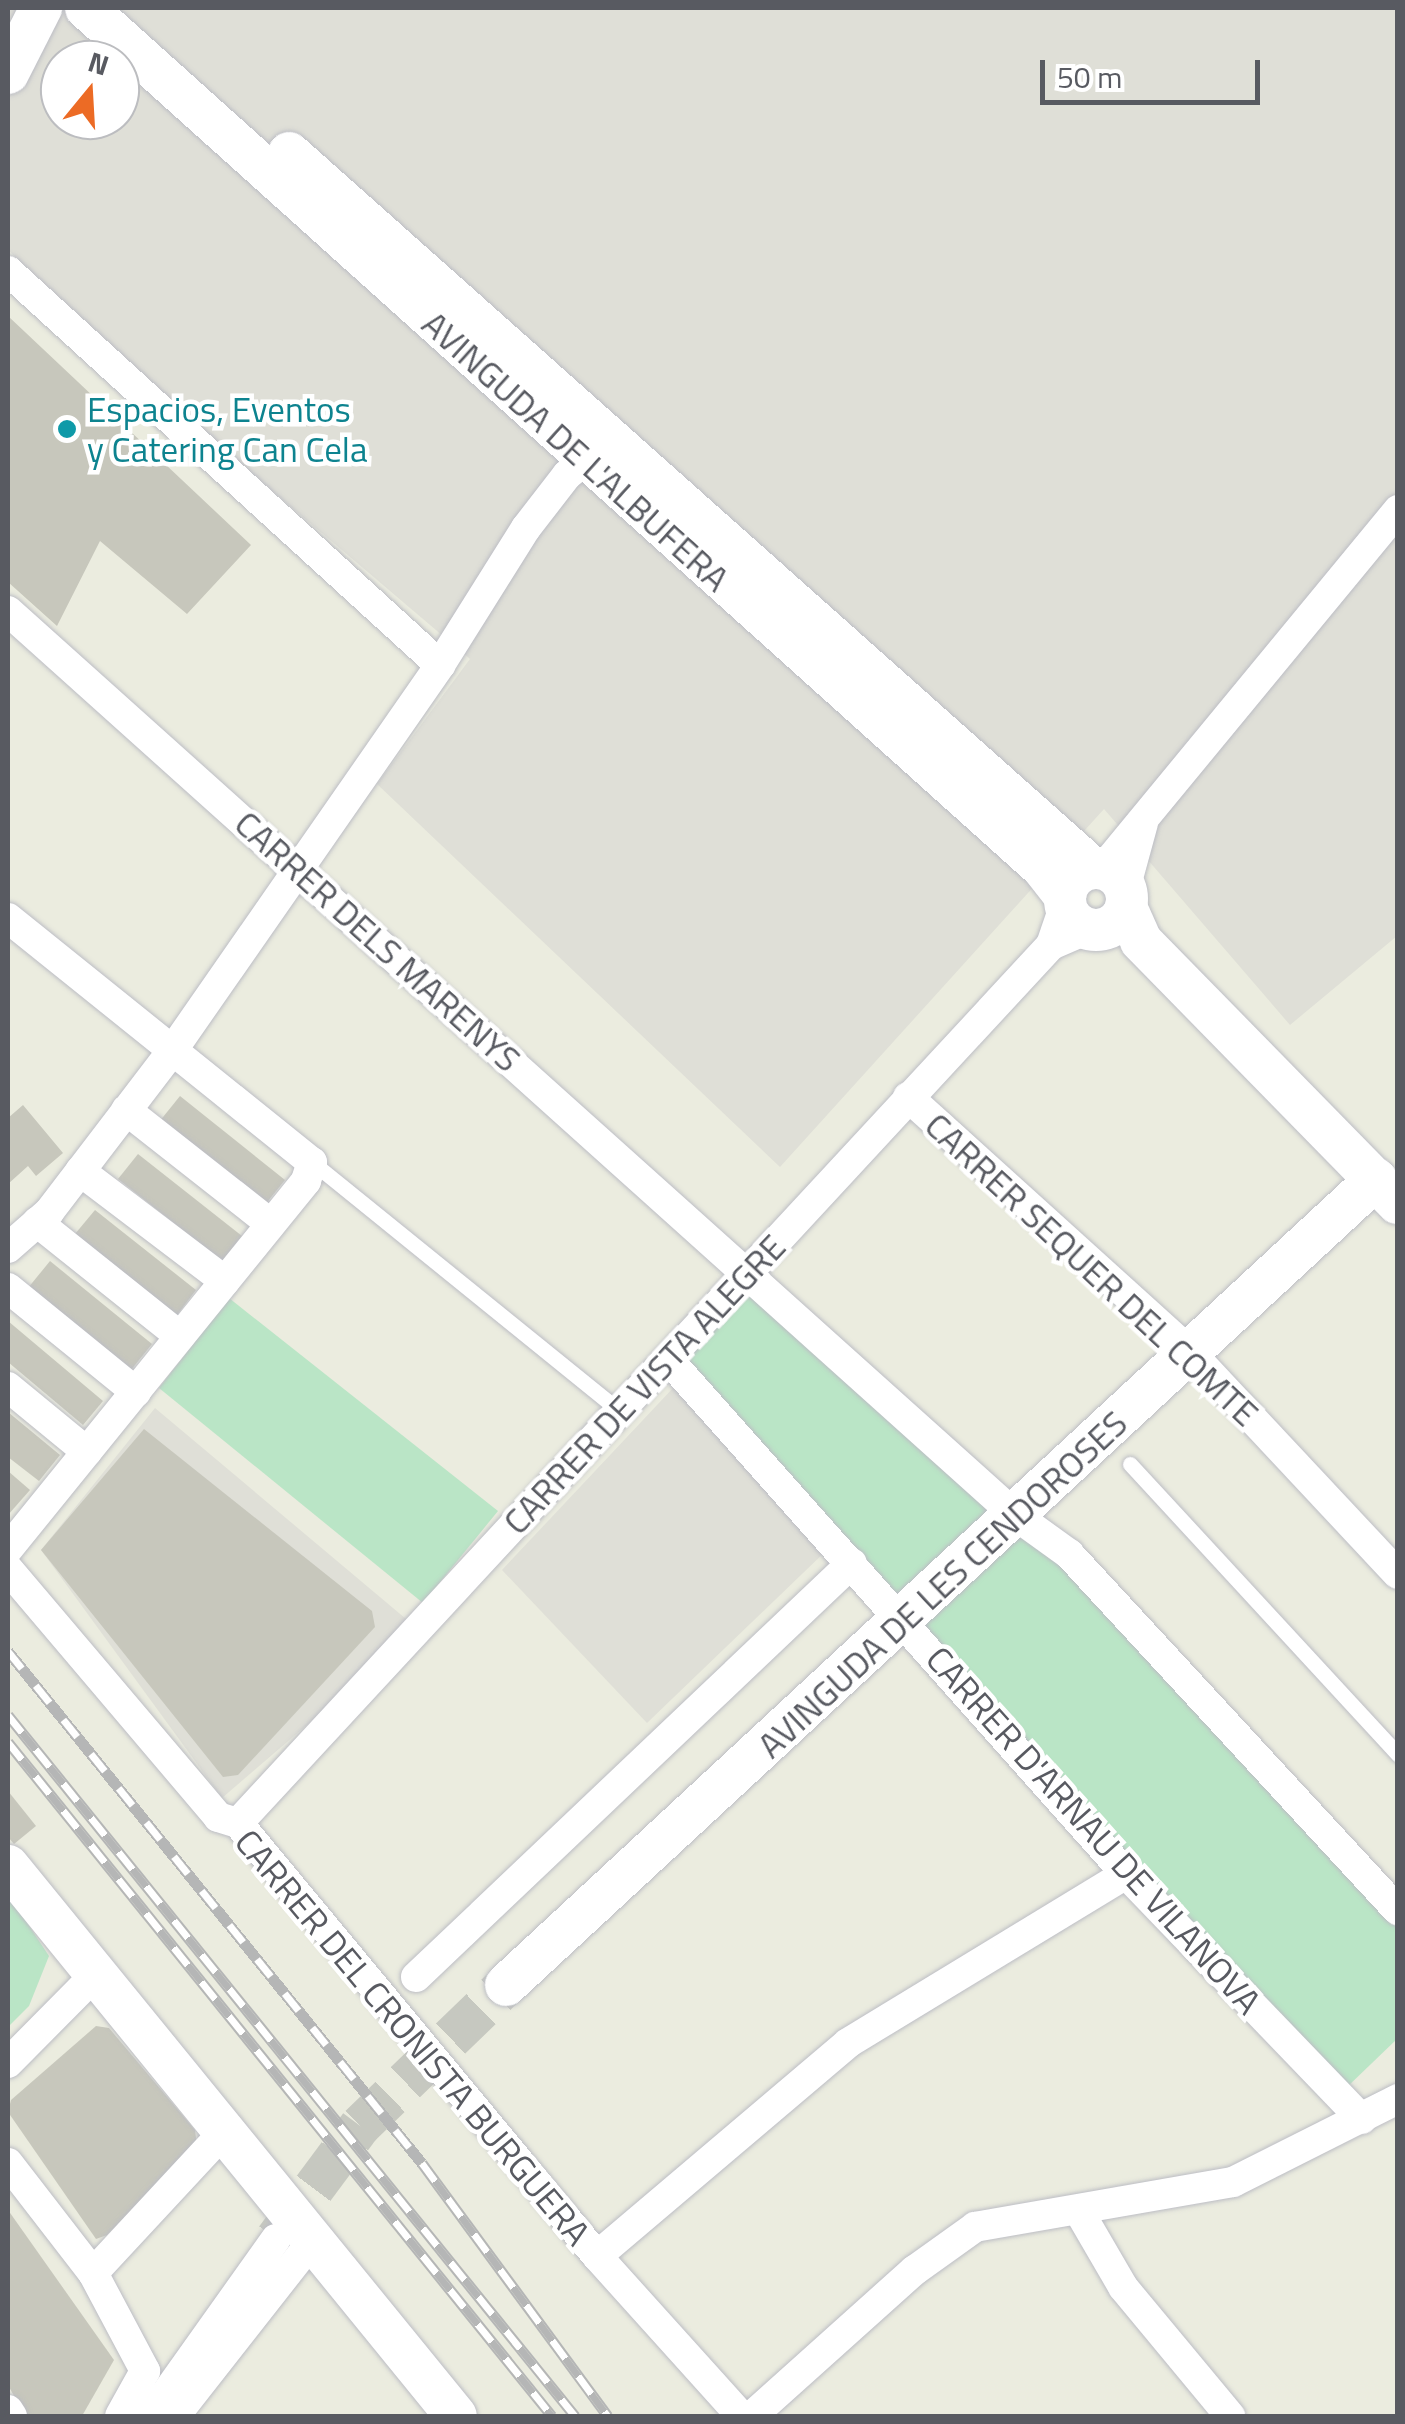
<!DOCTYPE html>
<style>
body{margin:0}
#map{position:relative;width:1405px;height:2424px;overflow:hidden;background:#ebecdf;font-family:"Titillium Web",sans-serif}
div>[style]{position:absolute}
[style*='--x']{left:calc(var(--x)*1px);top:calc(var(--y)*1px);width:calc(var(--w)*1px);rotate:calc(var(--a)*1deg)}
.industrial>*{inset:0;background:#dfdfd7}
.green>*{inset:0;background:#bae5c6}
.building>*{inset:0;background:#c7c7bc}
.secondary-tunnel>*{height:42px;margin-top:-21px;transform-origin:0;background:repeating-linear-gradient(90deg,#c6c8c0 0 42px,transparent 0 63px)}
.roads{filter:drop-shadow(0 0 2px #bcbdc4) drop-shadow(0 0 2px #bcbdc4)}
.lane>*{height:15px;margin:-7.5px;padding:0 7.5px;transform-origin:7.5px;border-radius:7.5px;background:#fff}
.street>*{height:30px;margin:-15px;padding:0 15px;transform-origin:15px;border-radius:15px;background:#fff}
.secondary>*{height:42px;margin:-21px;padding:0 21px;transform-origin:21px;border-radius:21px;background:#fff}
.secondary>.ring{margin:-21px;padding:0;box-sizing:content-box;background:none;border:42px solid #fff;border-radius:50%}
.rail>*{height:11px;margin-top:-5.5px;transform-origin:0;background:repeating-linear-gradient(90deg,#fff 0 22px,#b5b6b6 0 44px);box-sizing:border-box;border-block:2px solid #b5b6b6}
.dots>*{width:28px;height:28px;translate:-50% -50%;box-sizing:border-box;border:5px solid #fff;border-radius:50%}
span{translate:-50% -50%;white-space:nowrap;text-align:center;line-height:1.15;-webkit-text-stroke:9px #fff;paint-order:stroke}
.culture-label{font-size:35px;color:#0d838f}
.left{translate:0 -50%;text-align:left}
.street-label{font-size:35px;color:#585a61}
.frame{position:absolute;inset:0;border:10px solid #585a61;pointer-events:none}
.north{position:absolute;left:40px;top:40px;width:100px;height:100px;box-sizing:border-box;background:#fff;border:2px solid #bcbdc0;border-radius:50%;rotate:18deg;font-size:28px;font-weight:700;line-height:40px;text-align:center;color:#585a61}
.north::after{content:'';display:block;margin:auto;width:35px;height:45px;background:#ec6b25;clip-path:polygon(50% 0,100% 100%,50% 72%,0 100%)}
.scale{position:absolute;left:1040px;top:60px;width:220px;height:45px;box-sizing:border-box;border:5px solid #585a61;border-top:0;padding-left:12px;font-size:30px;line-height:35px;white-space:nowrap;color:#585a61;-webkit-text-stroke:8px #fff;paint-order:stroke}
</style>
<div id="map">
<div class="industrial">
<i style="clip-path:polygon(evenodd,8px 8px,1397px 8px,1397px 936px,1290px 1025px,1104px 809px,780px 1167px,377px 784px,470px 659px,249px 471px,8px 250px,8px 8px,60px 60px,120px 60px,120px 120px,60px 120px,60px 60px)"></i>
<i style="clip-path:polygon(673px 1388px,828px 1549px,647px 1723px,502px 1570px)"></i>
<i style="clip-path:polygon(155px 1408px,418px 1629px,222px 1798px,41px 1550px)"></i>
</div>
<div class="green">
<i style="clip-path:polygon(748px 1283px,1004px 1513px,902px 1609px,680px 1358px)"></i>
<i style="clip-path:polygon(229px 1298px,498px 1511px,423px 1603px,159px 1388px)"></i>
<i style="clip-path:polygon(1016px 1525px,1065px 1559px,1397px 1919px,1397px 2039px,1345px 2089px,913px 1620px)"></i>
<i style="clip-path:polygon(8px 1894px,49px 1956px,29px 2006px,8px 2027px)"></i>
</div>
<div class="building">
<i style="clip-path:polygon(8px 316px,251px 545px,187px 614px,100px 541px,57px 626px,8px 582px)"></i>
<i style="clip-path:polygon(180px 1096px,285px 1180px,264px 1206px,159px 1122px)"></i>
<i style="clip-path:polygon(23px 1105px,63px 1153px,36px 1176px,28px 1166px,8px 1184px,8px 1118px)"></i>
<i style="clip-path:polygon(138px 1154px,242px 1236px,222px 1261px,118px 1179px)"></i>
<i style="clip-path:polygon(95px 1210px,196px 1290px,177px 1315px,75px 1234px)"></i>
<i style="clip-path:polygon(50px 1261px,152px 1344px,131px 1370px,28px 1288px)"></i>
<i style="clip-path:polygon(8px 1321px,103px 1401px,83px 1425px,8px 1362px)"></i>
<i style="clip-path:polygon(8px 1412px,60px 1455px,39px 1481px,8px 1457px)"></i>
<i style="clip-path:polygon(144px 1429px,372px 1611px,375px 1627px,238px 1775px,223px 1777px,41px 1550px)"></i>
<i style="clip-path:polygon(8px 1471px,30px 1490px,8px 1515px)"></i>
<i style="clip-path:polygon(8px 1791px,36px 1826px,14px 1844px,8px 1837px)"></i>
<i style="clip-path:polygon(96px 2026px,109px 2028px,195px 2130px,197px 2146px,107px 2235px,96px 2239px,8px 2112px,11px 2100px)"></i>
<i style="clip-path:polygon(8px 2210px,114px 2360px,82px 2416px,25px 2416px,8px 2385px)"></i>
</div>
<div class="secondary-tunnel">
<i style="--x:276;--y:2239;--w:141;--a:-53.4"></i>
<i style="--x:360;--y:2126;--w:203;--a:-44"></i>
</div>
<div class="roads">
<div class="lane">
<i style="--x:312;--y:1162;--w:396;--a:39"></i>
<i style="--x:1130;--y:1464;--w:395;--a:47.3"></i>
</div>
<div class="street">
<i style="--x:8;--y:271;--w:585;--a:42.37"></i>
<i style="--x:8;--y:611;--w:1353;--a:41.91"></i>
<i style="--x:1015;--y:1515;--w:67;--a:35.8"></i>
<i style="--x:1069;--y:1554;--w:485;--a:47.3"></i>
<i style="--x:1103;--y:868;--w:464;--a:-50.5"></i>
<i style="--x:1125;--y:889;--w:68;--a:-74.7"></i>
<i style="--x:8;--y:918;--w:390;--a:38.8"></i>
<i style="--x:312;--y:1162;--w:20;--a:108"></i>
<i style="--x:306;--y:1181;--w:474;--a:129"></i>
<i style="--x:1051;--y:945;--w:40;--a:-23.4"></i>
<i style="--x:908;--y:1097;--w:380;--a:42.1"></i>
<i style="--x:1190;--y:1352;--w:304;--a:46.9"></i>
<i style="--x:126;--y:1110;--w:184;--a:38.2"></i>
<i style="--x:80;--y:1171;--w:182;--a:37.2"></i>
<i style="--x:37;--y:1222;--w:183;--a:38.6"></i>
<i style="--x:8;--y:1248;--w:55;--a:-41.3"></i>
<i style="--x:49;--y:1212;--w:203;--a:-52.6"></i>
<i style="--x:172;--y:1051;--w:470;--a:-55.2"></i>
<i style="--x:440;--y:665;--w:162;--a:-57.9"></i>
<i style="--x:526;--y:528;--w:67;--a:-52.3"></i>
<i style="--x:567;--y:475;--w:46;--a:-38.9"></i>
<i style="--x:8;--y:1288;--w:165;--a:39.1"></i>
<i style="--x:668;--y:1359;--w:689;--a:48.35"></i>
<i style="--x:1126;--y:1874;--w:340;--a:46.1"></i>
<i style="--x:8;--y:1387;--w:102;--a:39.4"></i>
<i style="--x:8;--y:1569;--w:325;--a:49.7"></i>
<i style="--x:218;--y:1817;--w:21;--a:17"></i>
<i style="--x:238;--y:1823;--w:562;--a:50.34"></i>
<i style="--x:597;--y:2256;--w:215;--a:48"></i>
<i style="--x:238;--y:1823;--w:1197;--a:-47.2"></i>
<i style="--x:1051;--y:945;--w:43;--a:-71.1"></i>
<i style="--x:416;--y:1977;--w:601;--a:-43.52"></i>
<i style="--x:8;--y:2063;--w:124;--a:-45.3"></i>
<i style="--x:8;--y:2163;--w:139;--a:52.3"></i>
<i style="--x:93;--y:2273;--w:111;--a:62"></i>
<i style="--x:145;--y:2371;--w:51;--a:119.1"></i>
<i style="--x:1080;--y:2213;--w:86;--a:59.8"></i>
<i style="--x:1123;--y:2287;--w:168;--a:50.3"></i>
<i style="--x:597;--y:2256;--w:329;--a:-40.3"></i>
<i style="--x:848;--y:2043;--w:325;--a:-31.3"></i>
<i style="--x:93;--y:2273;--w:191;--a:-47.1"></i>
<i style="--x:8;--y:2410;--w:7;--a:56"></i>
<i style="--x:150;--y:2416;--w:217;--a:-54.6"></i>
<i style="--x:175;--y:2416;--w:225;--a:-51.9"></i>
<i style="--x:752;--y:2416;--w:219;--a:-41.9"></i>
<i style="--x:915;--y:2270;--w:74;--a:-35.6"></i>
<i style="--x:975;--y:2227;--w:262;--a:-9.9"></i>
<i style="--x:1233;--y:2182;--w:185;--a:-26.7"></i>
</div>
<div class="secondary">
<i style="--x:86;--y:8;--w:1287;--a:41.94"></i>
<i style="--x:1043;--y:868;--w:36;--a:52"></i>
<i style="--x:8;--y:73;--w:73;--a:-63.1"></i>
<i style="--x:289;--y:153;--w:1075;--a:41.68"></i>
<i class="ring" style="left:1065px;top:868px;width:20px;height:20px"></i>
<i style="--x:1126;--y:907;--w:37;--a:66"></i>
<i style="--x:1141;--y:941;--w:367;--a:45.6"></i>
<i style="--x:8;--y:1866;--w:709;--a:50.84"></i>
<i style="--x:506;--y:1985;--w:1186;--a:-42.81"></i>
</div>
</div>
<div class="rail">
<i style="--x:8;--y:1651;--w:658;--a:51.04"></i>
<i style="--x:422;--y:2163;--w:314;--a:53.7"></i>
<i style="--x:8;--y:1715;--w:902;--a:51.03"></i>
<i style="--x:8;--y:1742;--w:866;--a:51.09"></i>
</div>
<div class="dots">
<i style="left:67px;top:429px;background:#0f9aa8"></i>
</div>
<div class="culture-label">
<span class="left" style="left:87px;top:429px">Espacios, Eventos<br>y Catering Can Cela</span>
</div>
<div class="street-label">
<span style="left:576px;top:451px;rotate:42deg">AVINGUDA DE L'ALBUFERA</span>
<span style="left:378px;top:941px;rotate:42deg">CARRER DELS MARENYS</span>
<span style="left:1092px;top:1269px;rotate:43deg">CARRER SEQUER DEL COMTE</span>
<span style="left:644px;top:1384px;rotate:-47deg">CARRER DE VISTA ALEGRE</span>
<span style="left:942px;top:1584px;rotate:-43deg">AVINGUDA DE LES CENDOROSES</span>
<span style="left:1094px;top:1830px;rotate:48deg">CARRER D'ARNAU DE VILANOVA</span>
<span style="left:413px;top:2037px;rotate:50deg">CARRER DEL CRONISTA BURGUERA</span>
</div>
<div class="frame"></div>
<div class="north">N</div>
<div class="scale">50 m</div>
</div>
